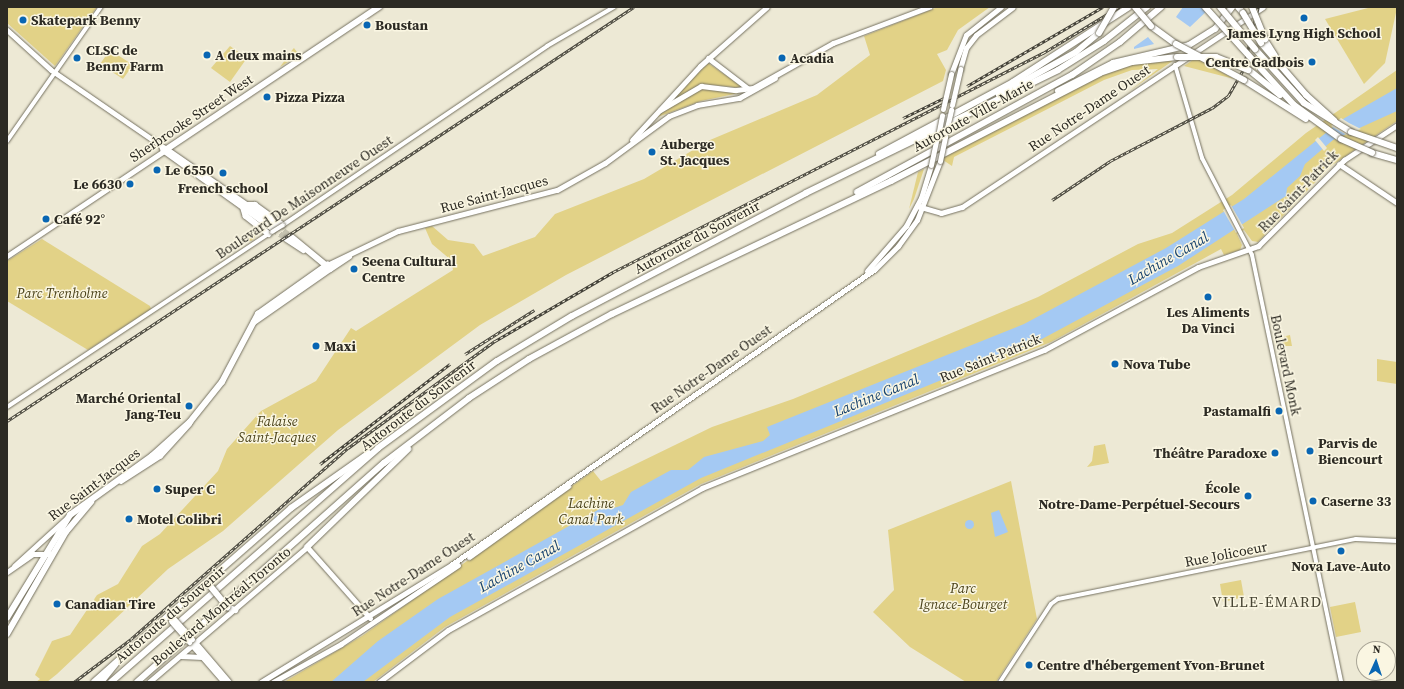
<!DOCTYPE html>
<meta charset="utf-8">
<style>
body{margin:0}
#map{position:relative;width:1404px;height:689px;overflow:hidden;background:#ede9d5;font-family:"Source Serif 4",serif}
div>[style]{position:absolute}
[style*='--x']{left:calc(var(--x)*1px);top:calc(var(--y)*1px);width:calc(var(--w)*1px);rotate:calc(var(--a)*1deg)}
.green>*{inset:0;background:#e2d287}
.round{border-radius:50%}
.water>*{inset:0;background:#a4c9f3}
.pier>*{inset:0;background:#ede9d5}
.primary-tunnel>*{height:5.5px;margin-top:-2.75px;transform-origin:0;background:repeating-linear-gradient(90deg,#c6c3b1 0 5.5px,transparent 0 8.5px)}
.roads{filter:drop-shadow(0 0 1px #757160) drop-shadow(0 0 1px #757160)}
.tertiary>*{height:4px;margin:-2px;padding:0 2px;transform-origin:2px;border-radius:2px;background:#fff}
.secondary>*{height:5px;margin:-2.5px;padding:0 2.5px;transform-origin:2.5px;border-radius:2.5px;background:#fff}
.primary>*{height:5.5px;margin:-2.75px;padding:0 2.75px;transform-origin:2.75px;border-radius:2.75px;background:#fff}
.motorway>*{height:6px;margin:-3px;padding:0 3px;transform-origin:3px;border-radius:3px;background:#fff}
.rail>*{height:2.5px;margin-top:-1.25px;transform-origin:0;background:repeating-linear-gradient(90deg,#faf6e2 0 3px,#434138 0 6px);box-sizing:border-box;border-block:1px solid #434138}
.bridges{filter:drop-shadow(0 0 1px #757160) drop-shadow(0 0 1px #757160)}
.tertiary-bridge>*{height:4px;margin:-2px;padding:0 2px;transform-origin:2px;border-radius:2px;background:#fff}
.secondary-bridge>*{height:5px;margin:-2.5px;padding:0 2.5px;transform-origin:2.5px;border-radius:2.5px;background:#fff}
.motorway-bridge>*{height:6px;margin:-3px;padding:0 3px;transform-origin:3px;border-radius:3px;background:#fff}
.dots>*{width:11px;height:11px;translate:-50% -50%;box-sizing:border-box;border:2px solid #faf6e2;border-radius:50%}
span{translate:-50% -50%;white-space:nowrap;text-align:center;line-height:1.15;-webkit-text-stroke:3px #faf6e2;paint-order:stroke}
.poi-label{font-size:14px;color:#2c2a23;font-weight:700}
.left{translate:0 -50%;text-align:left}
.right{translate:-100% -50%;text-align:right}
.street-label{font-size:14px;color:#2c2a23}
.park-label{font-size:14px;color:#4c441b;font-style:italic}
.water-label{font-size:15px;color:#17436f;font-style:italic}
.neighbourhood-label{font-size:15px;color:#484534;letter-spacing:1px}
.frame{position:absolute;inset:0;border:8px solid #2c2a23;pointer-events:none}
.north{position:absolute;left:1356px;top:641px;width:40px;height:40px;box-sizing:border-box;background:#faf6e2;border:1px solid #a8a496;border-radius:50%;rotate:3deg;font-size:11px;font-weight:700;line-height:16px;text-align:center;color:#2c2a23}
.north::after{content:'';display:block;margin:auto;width:14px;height:18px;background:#0966b3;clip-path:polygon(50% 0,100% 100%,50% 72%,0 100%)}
</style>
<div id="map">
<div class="green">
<i style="clip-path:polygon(7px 7px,97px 7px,55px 66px,7px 23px)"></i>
<i style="clip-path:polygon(938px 7px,990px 7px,958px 30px,947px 50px,937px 54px,946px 70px,943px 81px,566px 275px,480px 325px,338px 430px,223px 531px,168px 569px,57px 674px,47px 682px,36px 682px,40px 679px,35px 675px,52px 641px,70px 635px,97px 595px,118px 584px,142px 546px,160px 534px,218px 471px,227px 449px,261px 411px,316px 381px,351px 328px,356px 331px,453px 270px,451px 260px,432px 244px,425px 228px,432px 226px,448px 240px,474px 244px,483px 256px,535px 237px,555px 214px,644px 179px,710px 140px,817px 95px,870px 55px,864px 36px)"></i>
<i style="clip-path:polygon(1372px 7px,1397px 8px,1385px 63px,1364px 84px,1325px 19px)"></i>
<i style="clip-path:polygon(230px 46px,247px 58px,230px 82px,211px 68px)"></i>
<i style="clip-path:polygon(294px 48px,299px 55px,280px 67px,293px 49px)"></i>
<i style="clip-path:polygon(110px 50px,133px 65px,123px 79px,100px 64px)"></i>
<i style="clip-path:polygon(1203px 53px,1200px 60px,1234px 79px,1184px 66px)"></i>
<i style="clip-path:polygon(1174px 60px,1128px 92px,1158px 69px,1132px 70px,1104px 80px,954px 157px,952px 166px,943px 160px,944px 156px,1108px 72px,1131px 65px)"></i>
<i style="clip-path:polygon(708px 63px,744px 88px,700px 84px,668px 104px)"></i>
<i style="clip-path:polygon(1397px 70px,1397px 121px,1331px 166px,1258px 242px,1252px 241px,1244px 230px,1237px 234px,1242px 245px,1240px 250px,1224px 255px,1221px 249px,1051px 342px,701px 484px,445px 627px,373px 682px,284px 682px,362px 636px,593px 471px,601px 481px,712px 427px,793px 399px,1038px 297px,1138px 244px,1172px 233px,1232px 195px,1306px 133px)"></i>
<i style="clip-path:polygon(706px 87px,744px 92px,701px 101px,655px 118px,691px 91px)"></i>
<i style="clip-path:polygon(924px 169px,914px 199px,909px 209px,918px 172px)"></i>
<i class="round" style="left:245px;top:231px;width:10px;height:10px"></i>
<i style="clip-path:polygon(42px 239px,150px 306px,151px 309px,88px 350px,7px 301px,7px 261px)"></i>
<i style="clip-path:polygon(1290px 335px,1292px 346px,1276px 346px,1274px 339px)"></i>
<i style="clip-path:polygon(1377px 359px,1397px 362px,1397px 384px,1377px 381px)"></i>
<i style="clip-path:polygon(1105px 444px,1109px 463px,1087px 467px,1092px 461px,1094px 446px)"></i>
<i style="clip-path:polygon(1011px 481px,1037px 619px,996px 682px,966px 682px,910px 647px,873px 612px,894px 590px,888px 530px)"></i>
<i style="clip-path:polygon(1241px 580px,1244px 597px,1223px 602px,1220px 584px)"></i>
<i style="clip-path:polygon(1355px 602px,1361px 632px,1336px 637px,1330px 607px)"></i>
</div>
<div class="water">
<i style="clip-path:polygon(1183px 7px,1211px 7px,1190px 27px,1176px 17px)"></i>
<i style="clip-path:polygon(1148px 37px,1154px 44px,1134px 49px,1134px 47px)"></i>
<i style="clip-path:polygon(1397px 88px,1397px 111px,1333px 140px,1305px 164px,1300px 176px,1287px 188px,1286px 196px,1178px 266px,1042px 339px,701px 478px,450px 617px,363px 682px,331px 682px,378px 641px,438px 599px,605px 506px,611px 509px,623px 505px,631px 492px,671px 470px,688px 470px,704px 457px,763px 441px,770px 435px,767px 427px,1024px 324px,1166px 248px,1244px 199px,1343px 119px)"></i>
<i style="clip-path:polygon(999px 510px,1008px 532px,995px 537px,991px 513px)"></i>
<i class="round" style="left:964.5px;top:519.5px;width:9px;height:9px"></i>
</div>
<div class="pier">
<i style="clip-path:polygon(1341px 118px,1349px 123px,1361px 129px,1347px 135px,1331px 126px)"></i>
<i style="clip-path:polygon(1318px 137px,1327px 148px,1324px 151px,1315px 140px)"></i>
<i style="clip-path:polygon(1231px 205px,1244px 228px,1236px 233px,1223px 210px)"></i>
</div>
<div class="primary-tunnel">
<i style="--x:277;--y:226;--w:18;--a:38"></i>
<i style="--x:273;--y:229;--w:17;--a:36"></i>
</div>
<div class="roads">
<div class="tertiary">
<i style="--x:1175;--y:65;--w:97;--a:73.8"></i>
<i style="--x:1202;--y:158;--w:109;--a:62.7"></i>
<i style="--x:1252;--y:255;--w:436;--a:78.2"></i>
<i style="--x:7;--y:141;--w:164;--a:-55"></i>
<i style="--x:283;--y:225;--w:319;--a:-34.1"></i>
<i style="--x:547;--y:46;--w:78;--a:-30.2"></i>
<i style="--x:7;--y:407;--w:315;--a:-33.5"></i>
<i style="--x:1000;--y:682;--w:93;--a:-56.8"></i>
<i style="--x:1051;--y:604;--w:9;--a:-36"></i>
<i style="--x:1058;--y:599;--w:304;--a:-11.4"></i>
<i style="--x:1356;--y:539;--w:41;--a:2.8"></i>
</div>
<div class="secondary">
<i style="--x:7;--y:30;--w:59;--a:42.3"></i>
<i style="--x:51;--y:70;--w:140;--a:34.5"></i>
<i style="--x:708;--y:58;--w:53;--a:37.3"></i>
<i style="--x:960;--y:69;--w:22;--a:-74"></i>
<i style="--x:966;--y:48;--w:16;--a:-52"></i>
<i style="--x:976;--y:35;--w:46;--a:-37.1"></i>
<i style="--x:951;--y:74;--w:42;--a:-69"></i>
<i style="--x:966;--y:35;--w:45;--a:-38.7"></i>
<i style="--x:660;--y:110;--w:48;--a:-30.3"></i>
<i style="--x:701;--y:86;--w:35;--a:7"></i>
<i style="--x:736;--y:90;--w:17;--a:-7"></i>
<i style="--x:753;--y:88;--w:92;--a:-29.4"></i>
<i style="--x:833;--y:43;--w:103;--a:-20.6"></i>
<i style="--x:632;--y:140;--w:100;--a:-47.4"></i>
<i style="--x:700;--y:66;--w:89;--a:-41.4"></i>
<i style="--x:1339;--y:164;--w:70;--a:33.9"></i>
<i style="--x:917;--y:206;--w:25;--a:16"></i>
<i style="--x:941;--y:213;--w:22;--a:-16"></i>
<i style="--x:962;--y:207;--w:361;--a:-33.6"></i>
<i style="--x:7;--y:256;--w:189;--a:-33.8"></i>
<i style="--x:164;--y:151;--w:4;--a:-124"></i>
<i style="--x:327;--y:265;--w:79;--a:-25.6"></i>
<i style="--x:398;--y:231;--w:164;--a:-14.5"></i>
<i style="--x:557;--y:190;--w:55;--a:-29.4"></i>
<i style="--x:605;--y:163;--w:79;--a:-36.3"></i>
<i style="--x:669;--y:116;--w:30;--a:-21"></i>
<i style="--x:697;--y:105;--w:43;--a:-9.5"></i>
<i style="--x:739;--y:98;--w:41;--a:-29.1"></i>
<i style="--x:330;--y:269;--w:23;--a:-34"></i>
<i style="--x:867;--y:271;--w:60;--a:-49.1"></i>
<i style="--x:906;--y:226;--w:32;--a:-62"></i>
<i style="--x:921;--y:198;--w:34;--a:-73"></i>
<i style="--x:469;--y:557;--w:122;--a:-35.6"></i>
<i style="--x:14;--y:566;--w:73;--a:-42.2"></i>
<i style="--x:7;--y:572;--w:32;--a:-35"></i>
<i style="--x:33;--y:554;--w:17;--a:0"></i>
<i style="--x:195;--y:642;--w:52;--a:49.6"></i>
<i style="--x:191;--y:644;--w:50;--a:49"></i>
<i style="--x:181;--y:656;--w:21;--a:3"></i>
<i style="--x:149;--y:682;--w:208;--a:-40.5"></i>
<i style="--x:307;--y:547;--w:95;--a:48.4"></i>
<i style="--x:261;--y:682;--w:223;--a:-31.6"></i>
<i style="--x:451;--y:565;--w:517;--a:-34.92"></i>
<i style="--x:875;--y:269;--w:33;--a:-45"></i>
<i style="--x:898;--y:246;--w:32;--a:-54"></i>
<i style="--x:917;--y:220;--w:63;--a:-68.7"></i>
<i style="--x:273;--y:682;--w:78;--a:-29.2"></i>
<i style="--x:341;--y:644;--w:141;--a:-34"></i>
<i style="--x:379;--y:682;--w:86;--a:-37"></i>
<i style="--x:448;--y:630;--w:291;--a:-29.2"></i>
<i style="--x:702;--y:488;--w:369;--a:-22"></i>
<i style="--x:1044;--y:350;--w:175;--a:-28.3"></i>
<i style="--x:1198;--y:267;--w:64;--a:-19.3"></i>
<i style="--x:1258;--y:246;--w:122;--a:-45"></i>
<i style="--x:1344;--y:160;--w:64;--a:-33.4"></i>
</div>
<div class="primary">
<i style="--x:166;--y:149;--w:135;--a:34.7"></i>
<i style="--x:246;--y:205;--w:9;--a:0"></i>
<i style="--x:255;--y:205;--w:34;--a:36"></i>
<i style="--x:244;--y:209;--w:7;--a:74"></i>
<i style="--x:246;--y:216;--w:29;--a:38"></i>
<i style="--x:273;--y:229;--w:134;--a:-144.4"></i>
<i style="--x:164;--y:151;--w:259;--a:-33.8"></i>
<i style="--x:287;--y:239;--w:20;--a:33"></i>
<i style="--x:254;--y:322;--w:93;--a:-34.9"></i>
<i style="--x:330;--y:269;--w:50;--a:-140.6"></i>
<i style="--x:121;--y:481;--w:46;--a:-32.7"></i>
<i style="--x:160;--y:456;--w:43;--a:-47.8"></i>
<i style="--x:7;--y:618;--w:121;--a:-58.5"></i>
<i style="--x:70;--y:515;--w:101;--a:-35.7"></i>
<i style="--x:152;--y:456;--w:51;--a:-41.8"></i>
<i style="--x:190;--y:422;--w:51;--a:-51.3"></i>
<i style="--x:222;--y:382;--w:77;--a:-62.1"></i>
<i style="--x:258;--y:314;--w:85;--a:-35.4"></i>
<i style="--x:7;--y:634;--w:118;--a:-60"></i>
<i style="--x:66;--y:532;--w:39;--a:-50"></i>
<i style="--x:94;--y:682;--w:102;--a:-41.8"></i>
</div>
<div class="motorway">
<i style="--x:1238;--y:7;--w:8;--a:50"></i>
<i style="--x:1151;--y:26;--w:31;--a:36"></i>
<i style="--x:1265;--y:40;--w:19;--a:58"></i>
<i style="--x:1261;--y:43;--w:69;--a:49.1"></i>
<i style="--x:1306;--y:95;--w:38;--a:42"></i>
<i style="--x:1255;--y:49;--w:73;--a:47.8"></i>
<i style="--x:1304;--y:103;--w:55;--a:31.7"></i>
<i style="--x:1252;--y:59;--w:62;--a:47.6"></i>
<i style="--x:1294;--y:105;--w:58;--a:35.9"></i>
<i style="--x:1249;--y:70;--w:40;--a:39"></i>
<i style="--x:1244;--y:80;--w:73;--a:32.2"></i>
<i style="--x:1058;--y:91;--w:62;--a:-27"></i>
<i style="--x:1113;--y:63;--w:78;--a:-13.3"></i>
<i style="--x:1189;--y:45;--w:31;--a:-32"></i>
<i style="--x:1215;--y:29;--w:28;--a:-52"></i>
<i style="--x:999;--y:95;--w:88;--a:-29.2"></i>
<i style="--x:1076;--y:52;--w:30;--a:-40"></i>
<i style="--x:1372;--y:153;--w:26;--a:16"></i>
<i style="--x:879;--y:154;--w:152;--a:-28.2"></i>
<i style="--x:1013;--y:82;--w:138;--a:-32.9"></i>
<i style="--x:857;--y:192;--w:245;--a:-28.6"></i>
<i style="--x:1072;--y:75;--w:58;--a:-34.5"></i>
<i style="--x:1120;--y:42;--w:54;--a:-40.5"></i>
<i style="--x:307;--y:547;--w:141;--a:-44.1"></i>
<i style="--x:227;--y:607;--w:9;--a:21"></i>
<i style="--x:170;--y:614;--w:161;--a:-41.2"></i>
<i style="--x:291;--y:508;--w:95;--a:-35.2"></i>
<i style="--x:101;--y:682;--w:27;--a:-51"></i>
<i style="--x:111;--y:682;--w:355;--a:-41.2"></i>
<i style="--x:378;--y:448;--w:147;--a:-36.2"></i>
<i style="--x:497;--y:361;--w:87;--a:-31"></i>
<i style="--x:572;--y:316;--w:264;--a:-27.7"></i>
<i style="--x:806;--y:193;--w:280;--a:-26"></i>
<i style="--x:1058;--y:70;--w:54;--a:-32.2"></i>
<i style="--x:1104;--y:41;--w:55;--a:-38.3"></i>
<i style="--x:137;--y:682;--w:330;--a:-41.6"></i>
<i style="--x:384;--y:463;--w:107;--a:-37.4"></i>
<i style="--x:469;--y:398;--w:72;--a:-33"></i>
<i style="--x:529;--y:359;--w:94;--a:-28.5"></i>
<i style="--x:612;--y:314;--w:309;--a:-25.5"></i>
<i style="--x:891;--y:181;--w:235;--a:-27.3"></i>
<i style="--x:1100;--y:73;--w:34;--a:-19"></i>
<i style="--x:1132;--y:62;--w:45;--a:-6.3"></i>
</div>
</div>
<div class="rail">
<i style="--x:967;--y:86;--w:157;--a:-30.2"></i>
<i style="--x:903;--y:118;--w:50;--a:-26.1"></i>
<i style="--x:1052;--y:200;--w:70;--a:-33.9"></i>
<i style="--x:1110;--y:161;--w:115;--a:-27.5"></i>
<i style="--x:1212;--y:108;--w:20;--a:-37"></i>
<i style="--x:1228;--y:96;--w:30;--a:-60"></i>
<i style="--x:1243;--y:70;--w:65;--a:-76.6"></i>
<i style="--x:465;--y:354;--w:82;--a:-32.5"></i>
<i style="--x:7;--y:421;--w:751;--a:-33.44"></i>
<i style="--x:320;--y:464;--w:164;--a:-37.6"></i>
<i style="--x:74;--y:682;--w:71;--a:-37"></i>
<i style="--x:131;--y:639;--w:289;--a:-41.4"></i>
<i style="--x:348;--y:448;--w:182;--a:-36.1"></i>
<i style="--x:495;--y:341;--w:137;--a:-30.3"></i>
<i style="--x:613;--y:272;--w:483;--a:-27"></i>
<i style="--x:1043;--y:53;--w:89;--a:-31.2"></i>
</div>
<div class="bridges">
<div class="tertiary-bridge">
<i style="--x:272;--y:232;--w:13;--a:-32"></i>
</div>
<div class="secondary-bridge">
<i style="--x:952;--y:105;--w:37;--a:-77"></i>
<i style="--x:943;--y:109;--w:36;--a:-77"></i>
<i style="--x:946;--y:132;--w:23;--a:-77"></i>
<i style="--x:938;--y:136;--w:21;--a:-79"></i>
<i style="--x:940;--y:161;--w:25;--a:-78"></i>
<i style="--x:931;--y:165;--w:24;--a:-78"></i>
<i style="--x:174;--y:619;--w:27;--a:48"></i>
<i style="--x:171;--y:621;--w:28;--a:49"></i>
</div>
<div class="motorway-bridge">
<i style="--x:1135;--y:7;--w:25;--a:50"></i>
<i style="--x:1205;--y:7;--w:70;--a:47.9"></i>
<i style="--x:1220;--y:7;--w:55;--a:50.2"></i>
<i style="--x:1252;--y:7;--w:35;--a:68"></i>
<i style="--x:1243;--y:13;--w:35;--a:59"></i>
<i style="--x:1099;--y:33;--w:30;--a:-60"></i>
<i style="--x:1176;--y:44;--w:77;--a:27.9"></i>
<i style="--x:1177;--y:57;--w:39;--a:0"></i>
<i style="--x:1216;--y:57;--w:35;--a:22"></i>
<i style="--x:1351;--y:132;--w:49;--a:19.2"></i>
<i style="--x:1341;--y:139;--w:34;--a:24"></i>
<i style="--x:211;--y:587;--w:26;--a:51"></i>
</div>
</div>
<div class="dots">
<i style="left:1304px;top:18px;background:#0966b3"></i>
<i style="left:23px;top:20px;background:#0966b3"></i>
<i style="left:367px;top:25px;background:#0966b3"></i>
<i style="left:207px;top:55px;background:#0966b3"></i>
<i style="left:77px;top:58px;background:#0966b3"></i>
<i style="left:782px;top:58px;background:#0966b3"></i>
<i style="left:1312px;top:62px;background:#0966b3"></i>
<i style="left:267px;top:97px;background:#0966b3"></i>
<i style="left:652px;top:152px;background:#0966b3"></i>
<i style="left:157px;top:170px;background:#0966b3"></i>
<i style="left:223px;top:173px;background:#0966b3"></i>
<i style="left:130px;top:184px;background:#0966b3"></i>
<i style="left:46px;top:219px;background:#0966b3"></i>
<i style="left:354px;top:269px;background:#0966b3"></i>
<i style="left:1208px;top:297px;background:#0966b3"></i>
<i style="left:316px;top:346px;background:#0966b3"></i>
<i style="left:1115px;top:364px;background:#0966b3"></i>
<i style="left:189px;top:406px;background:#0966b3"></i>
<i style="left:1279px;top:411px;background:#0966b3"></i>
<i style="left:1310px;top:451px;background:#0966b3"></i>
<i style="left:1275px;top:453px;background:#0966b3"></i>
<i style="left:157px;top:489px;background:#0966b3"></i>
<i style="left:1248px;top:496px;background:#0966b3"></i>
<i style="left:1313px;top:501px;background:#0966b3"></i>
<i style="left:129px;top:519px;background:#0966b3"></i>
<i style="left:1341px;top:551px;background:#0966b3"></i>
<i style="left:57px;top:604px;background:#0966b3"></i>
<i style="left:1029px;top:665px;background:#0966b3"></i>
</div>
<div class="poi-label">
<span class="left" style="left:31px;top:20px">Skatepark Benny</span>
<span class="left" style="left:375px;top:25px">Boustan</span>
<span style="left:1304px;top:33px">James Lyng High School</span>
<span class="left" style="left:86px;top:58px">CLSC de<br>Benny Farm</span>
<span class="left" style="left:215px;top:55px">A deux mains</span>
<span class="left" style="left:790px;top:58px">Acadia</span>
<span class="right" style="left:1304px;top:62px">Centre Gadbois</span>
<span class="left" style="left:275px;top:97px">Pizza Pizza</span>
<span class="left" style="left:660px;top:152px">Auberge<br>St. Jacques</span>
<span class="left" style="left:165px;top:170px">Le 6550</span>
<span class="right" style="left:122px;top:184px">Le 6630</span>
<span style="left:223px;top:188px">French school</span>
<span class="left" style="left:54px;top:219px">Café 92°</span>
<span class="left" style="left:362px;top:269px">Seena Cultural<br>Centre</span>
<span style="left:1208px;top:320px">Les Aliments<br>Da Vinci</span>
<span class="left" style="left:324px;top:346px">Maxi</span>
<span class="left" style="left:1123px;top:364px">Nova Tube</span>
<span class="right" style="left:181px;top:406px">Marché Oriental<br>Jang-Teu</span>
<span class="right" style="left:1271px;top:411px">Pastamalfi</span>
<span class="left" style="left:1318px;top:451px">Parvis de<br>Biencourt</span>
<span class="right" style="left:1267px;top:453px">Théâtre Paradoxe</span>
<span class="right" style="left:1240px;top:496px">École<br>Notre-Dame-Perpétuel-Secours</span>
<span class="left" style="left:165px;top:489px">Super C</span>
<span class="left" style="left:1321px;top:501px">Caserne 33</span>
<span class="left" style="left:137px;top:519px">Motel Colibri</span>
<span style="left:1341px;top:566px">Nova Lave-Auto</span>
<span class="left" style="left:65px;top:604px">Canadian Tire</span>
<span class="left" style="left:1037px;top:665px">Centre d'hébergement Yvon-Brunet</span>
</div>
<div class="street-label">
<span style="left:1089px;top:108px;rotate:-34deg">Rue Notre-Dame Ouest</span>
<span style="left:973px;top:115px;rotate:-29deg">Autoroute Ville-Marie</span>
<span style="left:191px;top:118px;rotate:-34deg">Sherbrooke Street West</span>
<span style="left:1298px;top:191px;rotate:-46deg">Rue Saint-Patrick</span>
<span style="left:494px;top:194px;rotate:-15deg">Rue Saint-Jacques</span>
<span style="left:304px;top:197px;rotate:-34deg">Boulevard De Maisonneuve Ouest</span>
<span style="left:697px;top:237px;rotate:-28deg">Autoroute du Souvenir</span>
<span style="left:990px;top:358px;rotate:-22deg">Rue Saint-Patrick</span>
<span style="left:1286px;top:365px;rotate:78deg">Boulevard Monk</span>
<span style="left:711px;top:369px;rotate:-35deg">Rue Notre-Dame Ouest</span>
<span style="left:418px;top:405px;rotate:-37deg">Autoroute du Souvenir</span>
<span style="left:94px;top:484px;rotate:-37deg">Rue Saint-Jacques</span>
<span style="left:1226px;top:554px;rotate:-11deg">Rue Jolicoeur</span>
<span style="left:413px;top:574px;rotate:-33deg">Rue Notre-Dame Ouest</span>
<span style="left:221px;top:606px;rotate:-40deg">Boulevard Montréal-Toronto</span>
<span style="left:170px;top:614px;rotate:-41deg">Autoroute du Souvenir</span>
</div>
<div class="park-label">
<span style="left:62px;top:293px">Parc Trenholme</span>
<span style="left:277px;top:429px">Falaise<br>Saint-Jacques</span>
<span style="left:591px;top:511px">Lachine<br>Canal Park</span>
<span style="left:963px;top:596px">Parc<br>Ignace-Bourget</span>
</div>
<div class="water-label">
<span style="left:1168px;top:258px;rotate:-30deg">Lachine Canal</span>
<span style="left:876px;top:395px;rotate:-22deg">Lachine Canal</span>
<span style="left:519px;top:566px;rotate:-29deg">Lachine Canal</span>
</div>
<div class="neighbourhood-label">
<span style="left:1267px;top:602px">VILLE-ÉMARD</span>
</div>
<div class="frame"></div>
<div class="north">N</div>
</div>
